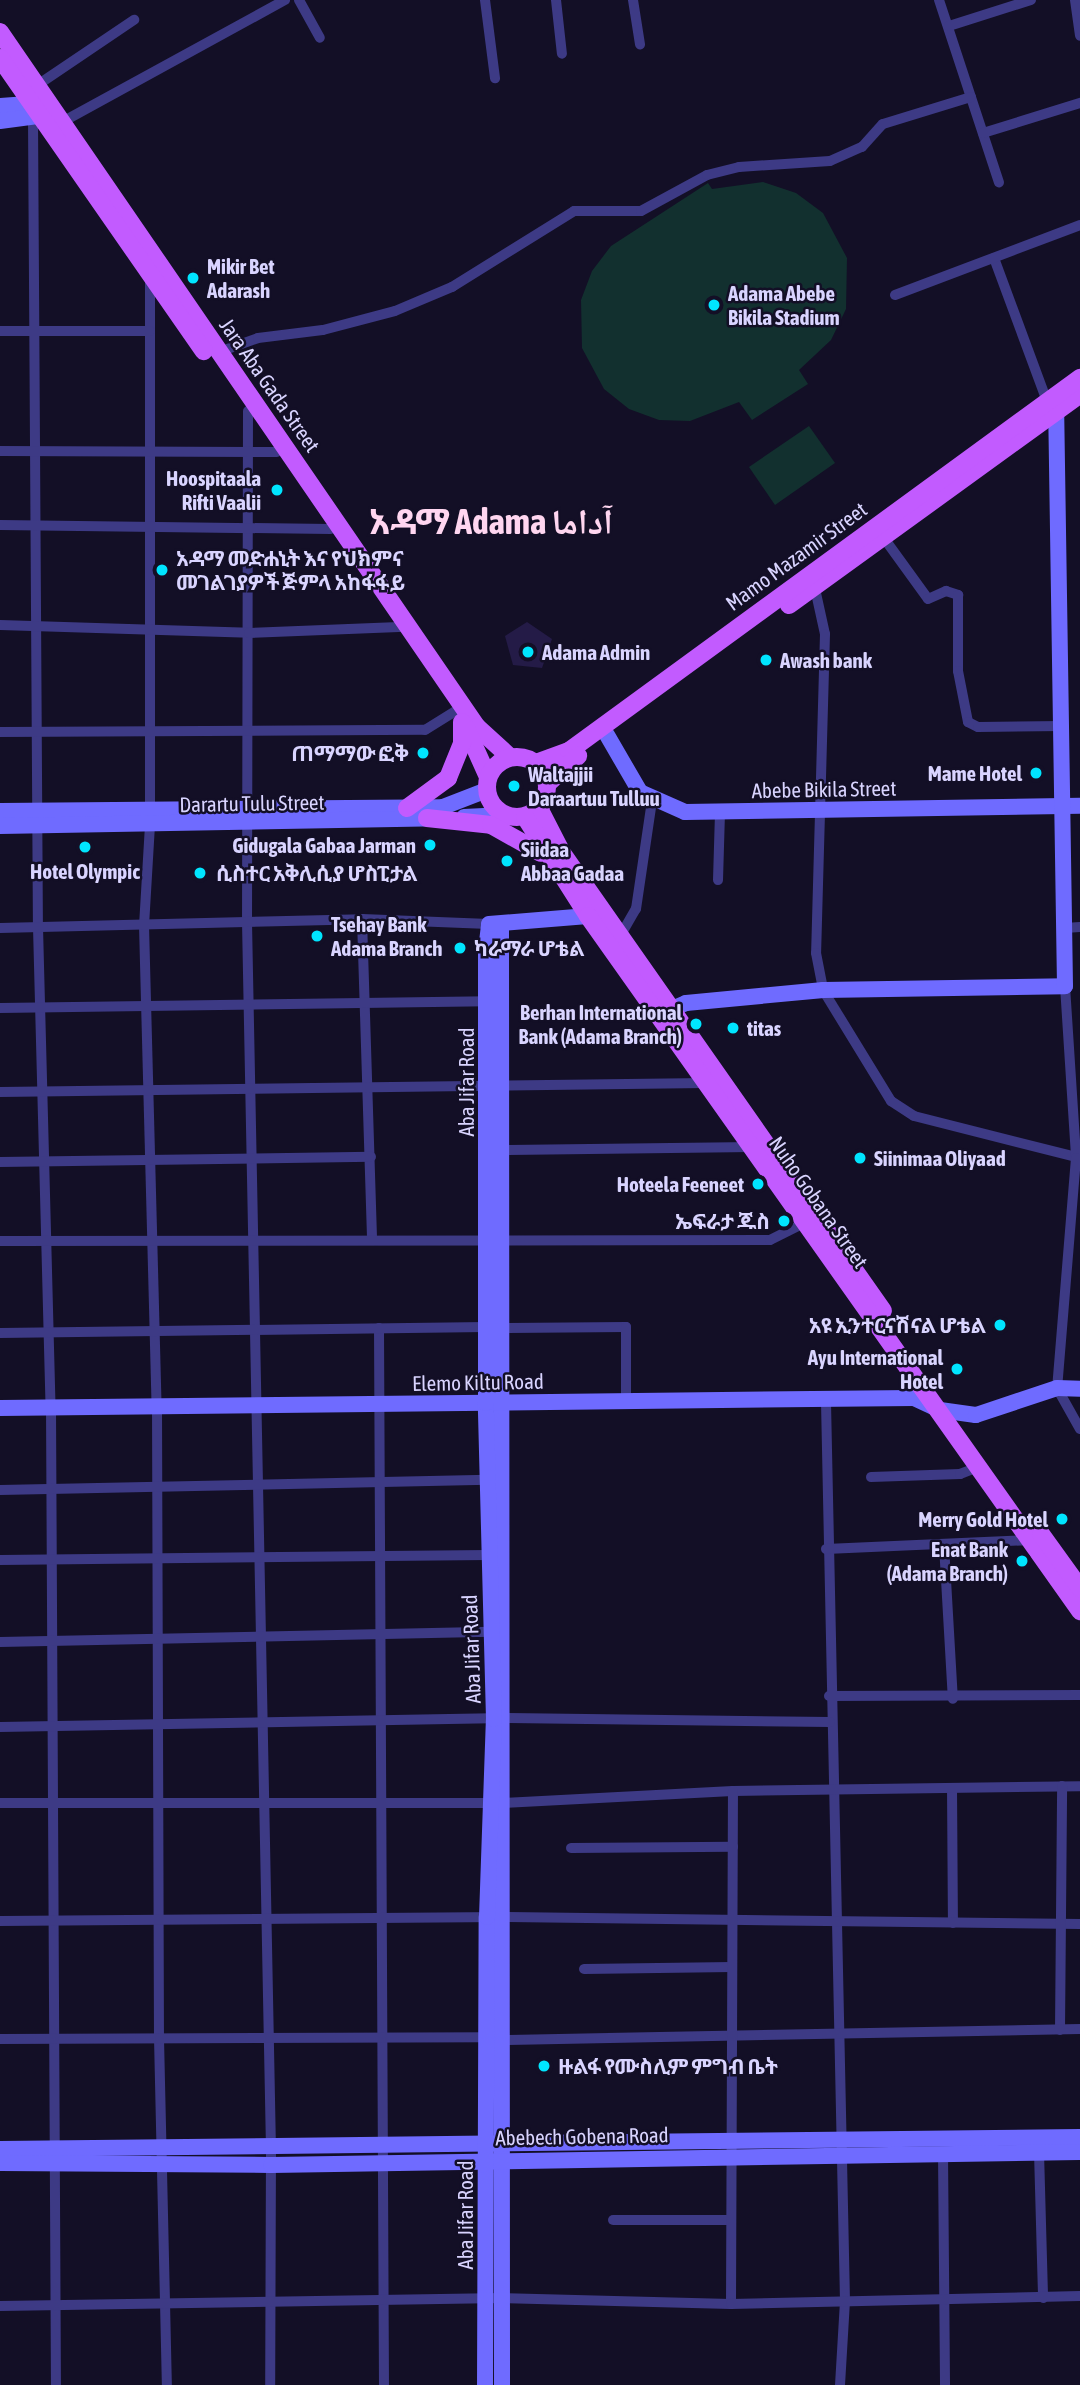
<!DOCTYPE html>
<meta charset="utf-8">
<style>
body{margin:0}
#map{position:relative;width:1080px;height:2385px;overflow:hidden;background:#130f26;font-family:"Asap Condensed","Noto Naskh Arabic","Noto Sans Ethiopic",sans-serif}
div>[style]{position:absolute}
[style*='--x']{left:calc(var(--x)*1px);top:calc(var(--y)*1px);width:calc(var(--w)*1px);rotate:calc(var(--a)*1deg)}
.green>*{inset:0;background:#12302f}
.building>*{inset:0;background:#241b47}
.street>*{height:10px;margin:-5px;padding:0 5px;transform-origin:5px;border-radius:5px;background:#3d3a85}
.secondary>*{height:16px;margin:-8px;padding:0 8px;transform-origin:8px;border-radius:8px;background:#6f6bff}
.primary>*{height:18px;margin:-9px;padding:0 9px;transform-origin:9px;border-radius:9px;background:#c25bff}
.primary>.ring{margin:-9px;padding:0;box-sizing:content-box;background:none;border:18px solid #c25bff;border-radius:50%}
.dots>*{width:19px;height:19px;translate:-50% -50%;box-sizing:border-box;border:4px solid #130f26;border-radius:50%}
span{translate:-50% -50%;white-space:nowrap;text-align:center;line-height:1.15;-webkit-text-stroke:5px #130f26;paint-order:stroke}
.poi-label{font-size:21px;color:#d9d4ff;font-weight:700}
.left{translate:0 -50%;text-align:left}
.right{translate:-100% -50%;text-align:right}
.street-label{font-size:21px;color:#d9d4ff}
.town-label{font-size:35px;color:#ffd6f0;font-weight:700}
</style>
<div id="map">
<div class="green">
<i style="clip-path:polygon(763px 182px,796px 193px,823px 213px,847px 258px,846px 309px,831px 340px,799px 370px,808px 384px,752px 420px,739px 402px,690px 421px,659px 420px,629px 409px,604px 389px,582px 348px,581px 300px,592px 271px,611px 246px,708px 183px,712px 189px)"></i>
<i style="clip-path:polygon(809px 426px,835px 463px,775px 505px,749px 467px)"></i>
</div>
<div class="building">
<i style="clip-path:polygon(527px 622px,552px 639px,542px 668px,513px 665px,505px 636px)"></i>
</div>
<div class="street">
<i style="--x:299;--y:0;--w:43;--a:61.1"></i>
<i style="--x:485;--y:0;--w:79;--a:82.7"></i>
<i style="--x:556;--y:0;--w:54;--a:83.7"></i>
<i style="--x:633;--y:0;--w:45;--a:81"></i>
<i style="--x:939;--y:0;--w:192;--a:71.8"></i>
<i style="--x:1075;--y:0;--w:36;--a:82"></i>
<i style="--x:949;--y:26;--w:86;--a:-17.6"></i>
<i style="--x:39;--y:84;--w:115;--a:-34"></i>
<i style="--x:33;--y:119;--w:808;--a:89.65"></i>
<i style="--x:38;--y:927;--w:481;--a:88.5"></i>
<i style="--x:51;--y:1408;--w:977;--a:89.71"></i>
<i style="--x:64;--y:121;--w:252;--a:-28.7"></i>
<i style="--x:983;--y:133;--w:102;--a:-17.2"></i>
<i style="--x:994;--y:258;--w:153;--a:69.7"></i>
<i style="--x:150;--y:278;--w:547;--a:90"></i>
<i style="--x:150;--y:825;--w:100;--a:93.4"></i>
<i style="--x:144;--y:925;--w:481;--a:88.5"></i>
<i style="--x:157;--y:1406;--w:632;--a:89.82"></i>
<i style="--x:159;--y:2038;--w:347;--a:88.7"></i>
<i style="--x:895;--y:295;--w:198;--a:-20.7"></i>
<i style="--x:0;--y:331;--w:150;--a:0"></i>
<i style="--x:219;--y:352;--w:41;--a:-19.7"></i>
<i style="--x:258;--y:338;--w:65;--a:-7"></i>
<i style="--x:323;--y:330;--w:74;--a:-14.8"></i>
<i style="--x:395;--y:311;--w:62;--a:-22.8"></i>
<i style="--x:452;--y:287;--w:144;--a:-31.9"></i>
<i style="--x:574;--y:211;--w:67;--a:0"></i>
<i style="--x:641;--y:211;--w:75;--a:-28.6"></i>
<i style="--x:707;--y:175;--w:33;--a:-14"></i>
<i style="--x:739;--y:167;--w:91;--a:-3.8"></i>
<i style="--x:830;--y:161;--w:35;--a:-24"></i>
<i style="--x:862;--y:147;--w:31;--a:-48"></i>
<i style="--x:883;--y:124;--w:92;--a:-17.1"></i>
<i style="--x:248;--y:411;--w:511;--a:90.11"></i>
<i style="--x:247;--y:922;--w:1226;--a:88.88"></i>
<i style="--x:271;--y:2148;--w:237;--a:90.2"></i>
<i style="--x:0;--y:451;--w:277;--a:0.2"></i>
<i style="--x:0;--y:525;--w:331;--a:0.7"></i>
<i style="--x:881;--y:534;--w:80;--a:54.1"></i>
<i style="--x:928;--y:599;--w:20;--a:-24"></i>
<i style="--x:946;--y:591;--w:13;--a:18"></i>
<i style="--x:958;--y:595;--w:76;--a:90"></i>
<i style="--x:958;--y:671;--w:52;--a:78.9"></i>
<i style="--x:968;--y:722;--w:11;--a:27"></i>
<i style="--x:978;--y:727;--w:85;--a:-0.7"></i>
<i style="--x:814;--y:584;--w:51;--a:77.6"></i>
<i style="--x:825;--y:634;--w:319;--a:91.6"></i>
<i style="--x:816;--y:953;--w:38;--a:79"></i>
<i style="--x:823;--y:990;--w:130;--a:58.5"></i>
<i style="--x:891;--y:1101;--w:27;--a:33"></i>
<i style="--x:914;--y:1116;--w:171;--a:14.2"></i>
<i style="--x:0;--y:625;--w:249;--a:1.8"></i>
<i style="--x:249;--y:633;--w:150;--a:-2.3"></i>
<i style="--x:399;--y:627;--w:10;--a:-37"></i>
<i style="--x:0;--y:732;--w:425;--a:-0.3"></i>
<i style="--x:425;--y:730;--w:36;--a:-32"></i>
<i style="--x:718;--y:880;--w:68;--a:-88.3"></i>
<i style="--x:362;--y:919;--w:320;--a:88.2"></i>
<i style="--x:0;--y:928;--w:362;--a:-1.4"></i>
<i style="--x:362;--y:919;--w:127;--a:2.3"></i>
<i style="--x:1065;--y:928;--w:15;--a:-4"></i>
<i style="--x:619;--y:938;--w:34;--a:-60"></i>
<i style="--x:636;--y:909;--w:110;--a:-81.6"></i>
<i style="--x:1065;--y:986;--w:172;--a:86.3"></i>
<i style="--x:1076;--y:1158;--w:231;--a:94.7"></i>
<i style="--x:1057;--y:1388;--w:47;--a:60.7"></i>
<i style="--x:0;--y:1008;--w:487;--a:-0.8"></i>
<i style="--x:0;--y:1092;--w:706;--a:-0.73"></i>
<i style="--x:501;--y:1150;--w:252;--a:-0.7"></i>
<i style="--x:0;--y:1162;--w:371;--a:-0.8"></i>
<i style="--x:0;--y:1241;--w:770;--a:-0.07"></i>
<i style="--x:770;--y:1240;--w:42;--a:-26.6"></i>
<i style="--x:379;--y:1328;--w:1057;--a:89.73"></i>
<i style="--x:500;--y:1328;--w:126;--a:-0.5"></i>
<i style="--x:626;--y:1327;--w:74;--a:90"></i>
<i style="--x:0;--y:1333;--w:486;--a:-0.7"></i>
<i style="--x:826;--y:1402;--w:899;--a:88.79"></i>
<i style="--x:845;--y:2301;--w:84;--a:93.4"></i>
<i style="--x:871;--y:1477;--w:89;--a:-1.9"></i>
<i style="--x:960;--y:1474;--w:19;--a:-21"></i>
<i style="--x:0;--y:1490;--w:488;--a:-1.2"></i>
<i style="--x:944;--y:1545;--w:154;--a:86.7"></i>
<i style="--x:826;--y:1549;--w:206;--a:-2.5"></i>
<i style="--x:0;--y:1560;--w:489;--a:-0.6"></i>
<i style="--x:0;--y:1642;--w:491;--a:-1.2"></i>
<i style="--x:829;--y:1696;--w:251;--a:-0.2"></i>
<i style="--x:0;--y:1727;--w:505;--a:-1.02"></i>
<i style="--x:505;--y:1718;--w:325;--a:0.7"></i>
<i style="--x:952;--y:1788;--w:135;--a:89.6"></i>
<i style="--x:0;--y:1803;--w:504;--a:0"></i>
<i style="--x:504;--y:1803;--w:229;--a:-3"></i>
<i style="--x:733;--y:1791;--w:347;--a:-0.8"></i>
<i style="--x:571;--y:1848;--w:162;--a:-0.4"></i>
<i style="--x:0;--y:1921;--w:500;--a:-0.46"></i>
<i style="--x:500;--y:1917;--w:580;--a:0.69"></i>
<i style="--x:584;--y:1969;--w:148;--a:-0.8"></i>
<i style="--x:1060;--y:2030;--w:244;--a:-89.5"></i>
<i style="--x:0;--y:2039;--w:486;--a:-0.2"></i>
<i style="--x:502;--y:2040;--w:578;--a:-1.09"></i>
<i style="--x:1039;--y:2152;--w:146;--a:88.4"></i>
<i style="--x:943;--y:2153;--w:232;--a:89.5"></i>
<i style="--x:613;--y:2220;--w:117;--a:0"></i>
<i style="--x:731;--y:2304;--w:513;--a:-89.78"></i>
<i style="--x:0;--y:2306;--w:502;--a:-0.91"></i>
<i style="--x:502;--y:2298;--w:229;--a:1.5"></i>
<i style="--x:731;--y:2304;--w:349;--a:-1.3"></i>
</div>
<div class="secondary">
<i style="--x:0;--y:106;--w:41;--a:-4.2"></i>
<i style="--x:0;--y:121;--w:53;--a:-7.5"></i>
<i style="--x:607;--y:735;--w:66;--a:59.9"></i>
<i style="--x:640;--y:792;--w:49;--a:24"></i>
<i style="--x:685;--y:812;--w:395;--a:-0.9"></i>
<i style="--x:0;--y:811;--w:443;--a:-0.5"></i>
<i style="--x:443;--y:807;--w:47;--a:-21.1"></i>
<i style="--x:464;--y:817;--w:40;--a:-2.9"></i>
<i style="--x:0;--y:826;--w:438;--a:-1"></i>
<i style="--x:501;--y:924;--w:1461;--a:89.96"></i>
<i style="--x:660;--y:1014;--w:28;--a:-23"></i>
<i style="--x:686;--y:1003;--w:138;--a:-5.4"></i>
<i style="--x:823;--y:990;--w:242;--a:-0.9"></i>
<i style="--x:1065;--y:986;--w:585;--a:-90.88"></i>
<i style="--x:0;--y:1408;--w:914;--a:-0.63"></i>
<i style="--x:914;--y:1398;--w:29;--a:25"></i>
<i style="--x:940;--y:1410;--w:36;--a:8"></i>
<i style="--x:976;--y:1415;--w:85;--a:-18.4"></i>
<i style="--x:1057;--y:1388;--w:23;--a:2"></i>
<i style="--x:0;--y:2149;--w:1080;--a:-0.64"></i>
<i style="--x:0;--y:2163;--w:271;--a:0.4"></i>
<i style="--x:271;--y:2165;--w:809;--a:-0.92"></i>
<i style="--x:485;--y:2385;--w:468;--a:-89.8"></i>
<i style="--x:487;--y:1917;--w:198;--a:-88"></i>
<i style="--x:494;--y:1719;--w:316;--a:-91.5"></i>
<i style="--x:486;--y:1403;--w:453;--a:-90"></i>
<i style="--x:486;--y:950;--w:26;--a:-83"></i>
<i style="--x:489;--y:924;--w:99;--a:-4.6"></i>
</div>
<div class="primary">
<i style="--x:0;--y:32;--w:843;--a:55.54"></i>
<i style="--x:477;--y:727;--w:45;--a:42.3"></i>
<i style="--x:0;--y:58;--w:357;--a:55.2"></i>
<i style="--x:789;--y:605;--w:359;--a:-35.9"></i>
<i style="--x:466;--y:728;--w:54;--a:65.8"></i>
<i class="ring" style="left:487px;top:757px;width:42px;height:42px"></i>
<i style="--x:536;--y:763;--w:35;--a:-20"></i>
<i style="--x:569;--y:751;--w:633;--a:-36.13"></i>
<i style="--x:547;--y:784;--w:42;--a:-42.1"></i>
<i style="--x:407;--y:808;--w:51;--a:-36.2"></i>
<i style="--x:448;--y:778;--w:38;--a:-68"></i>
<i style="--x:462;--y:743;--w:21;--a:-90"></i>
<i style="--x:539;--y:808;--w:51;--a:62.9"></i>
<i style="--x:562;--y:853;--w:559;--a:54.97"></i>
<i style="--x:525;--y:817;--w:117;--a:57.5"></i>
<i style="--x:588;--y:916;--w:852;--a:54.7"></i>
<i style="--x:427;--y:818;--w:64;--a:6.2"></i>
<i style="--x:491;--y:825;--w:57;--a:29.2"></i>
<i style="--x:1041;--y:1534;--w:67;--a:54.2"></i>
</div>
<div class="dots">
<i style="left:193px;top:278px;background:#00e5ff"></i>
<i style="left:714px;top:305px;background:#00e5ff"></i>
<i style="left:277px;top:490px;background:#00e5ff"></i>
<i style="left:162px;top:570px;background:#00e5ff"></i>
<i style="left:528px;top:652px;background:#00e5ff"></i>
<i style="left:766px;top:660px;background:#00e5ff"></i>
<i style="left:423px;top:753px;background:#00e5ff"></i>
<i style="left:1036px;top:773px;background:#00e5ff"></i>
<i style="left:514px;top:786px;background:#00e5ff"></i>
<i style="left:430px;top:845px;background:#00e5ff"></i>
<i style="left:85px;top:847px;background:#00e5ff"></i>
<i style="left:507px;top:861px;background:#00e5ff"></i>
<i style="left:200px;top:873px;background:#00e5ff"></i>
<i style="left:317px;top:936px;background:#00e5ff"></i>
<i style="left:460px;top:948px;background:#00e5ff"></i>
<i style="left:696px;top:1024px;background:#00e5ff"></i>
<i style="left:733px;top:1028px;background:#00e5ff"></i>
<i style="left:860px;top:1158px;background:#00e5ff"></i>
<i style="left:758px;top:1184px;background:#00e5ff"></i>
<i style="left:784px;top:1221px;background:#00e5ff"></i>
<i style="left:1000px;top:1325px;background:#00e5ff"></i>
<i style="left:957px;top:1369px;background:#00e5ff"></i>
<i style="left:1062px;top:1519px;background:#00e5ff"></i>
<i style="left:1022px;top:1561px;background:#00e5ff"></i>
<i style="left:544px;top:2066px;background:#00e5ff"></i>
</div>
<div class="poi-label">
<span class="left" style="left:207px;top:278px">Mikir Bet<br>Adarash</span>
<span class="left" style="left:728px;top:305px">Adama Abebe<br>Bikila Stadium</span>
<span class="right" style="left:261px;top:490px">Hoospitaala<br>Rifti Vaalii</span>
<span class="left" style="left:176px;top:570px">አዳማ መድሐኒት እና የህክምና<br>መገልገያዎች ጅምላ አከፋፋይ</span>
<span class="left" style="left:542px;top:652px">Adama Admin</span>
<span class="left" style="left:780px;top:660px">Awash bank</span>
<span class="right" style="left:409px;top:753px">ጠማማው ፎቅ</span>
<span class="right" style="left:1022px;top:773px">Mame Hotel</span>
<span class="left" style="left:528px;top:786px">Waltajjii<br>Daraartuu Tulluu</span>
<span class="right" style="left:416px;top:845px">Gidugala Gabaa Jarman</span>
<span class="left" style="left:521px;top:861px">Siidaa<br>Abbaa Gadaa</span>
<span style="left:85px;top:871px">Hotel Olympic</span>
<span class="left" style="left:216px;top:873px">ሲስተር አቅሊሲያ ሆስፒታል</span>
<span class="left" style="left:331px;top:936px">Tsehay Bank<br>Adama Branch</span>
<span class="left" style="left:474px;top:948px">ካራማራ ሆቴል</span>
<span class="right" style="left:682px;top:1024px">Berhan International<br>Bank (Adama Branch)</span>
<span class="left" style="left:747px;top:1028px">titas</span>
<span class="left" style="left:874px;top:1158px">Siinimaa Oliyaad</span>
<span class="right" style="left:744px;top:1184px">Hoteela Feeneet</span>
<span class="right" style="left:770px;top:1221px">ኤፍራታ ጁስ</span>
<span class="right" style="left:986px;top:1325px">አዩ ኢንተርናሽናል ሆቴል</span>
<span class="right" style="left:943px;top:1369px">Ayu International<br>Hotel</span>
<span class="right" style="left:1048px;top:1519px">Merry Gold Hotel</span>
<span class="right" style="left:1008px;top:1561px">Enat Bank<br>(Adama Branch)</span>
<span class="left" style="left:558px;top:2066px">ዙልፋ የሙስሊም ምግብ ቤት</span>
</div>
<div class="street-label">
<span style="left:270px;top:385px;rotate:55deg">Jara Aba Gada Street</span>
<span style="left:796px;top:556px;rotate:-36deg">Mamo Mazamir Street</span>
<span style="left:824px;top:789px;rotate:-1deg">Abebe Bikila Street</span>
<span style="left:252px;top:803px;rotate:-1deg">Darartu Tulu Street</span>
<span style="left:466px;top:1082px;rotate:-90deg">Aba Jifar Road</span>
<span style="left:819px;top:1202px;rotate:55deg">Nuho Gobana Street</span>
<span style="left:478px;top:1382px;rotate:-1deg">Elemo Kiltu Road</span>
<span style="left:471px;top:1649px;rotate:-92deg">Aba Jifar Road</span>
<span style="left:582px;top:2136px;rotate:-1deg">Abebech Gobena Road</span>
<span style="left:465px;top:2215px;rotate:-90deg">Aba Jifar Road</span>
</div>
<div class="town-label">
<span style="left:491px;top:521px">አዳማ Adama آداما</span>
</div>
</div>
